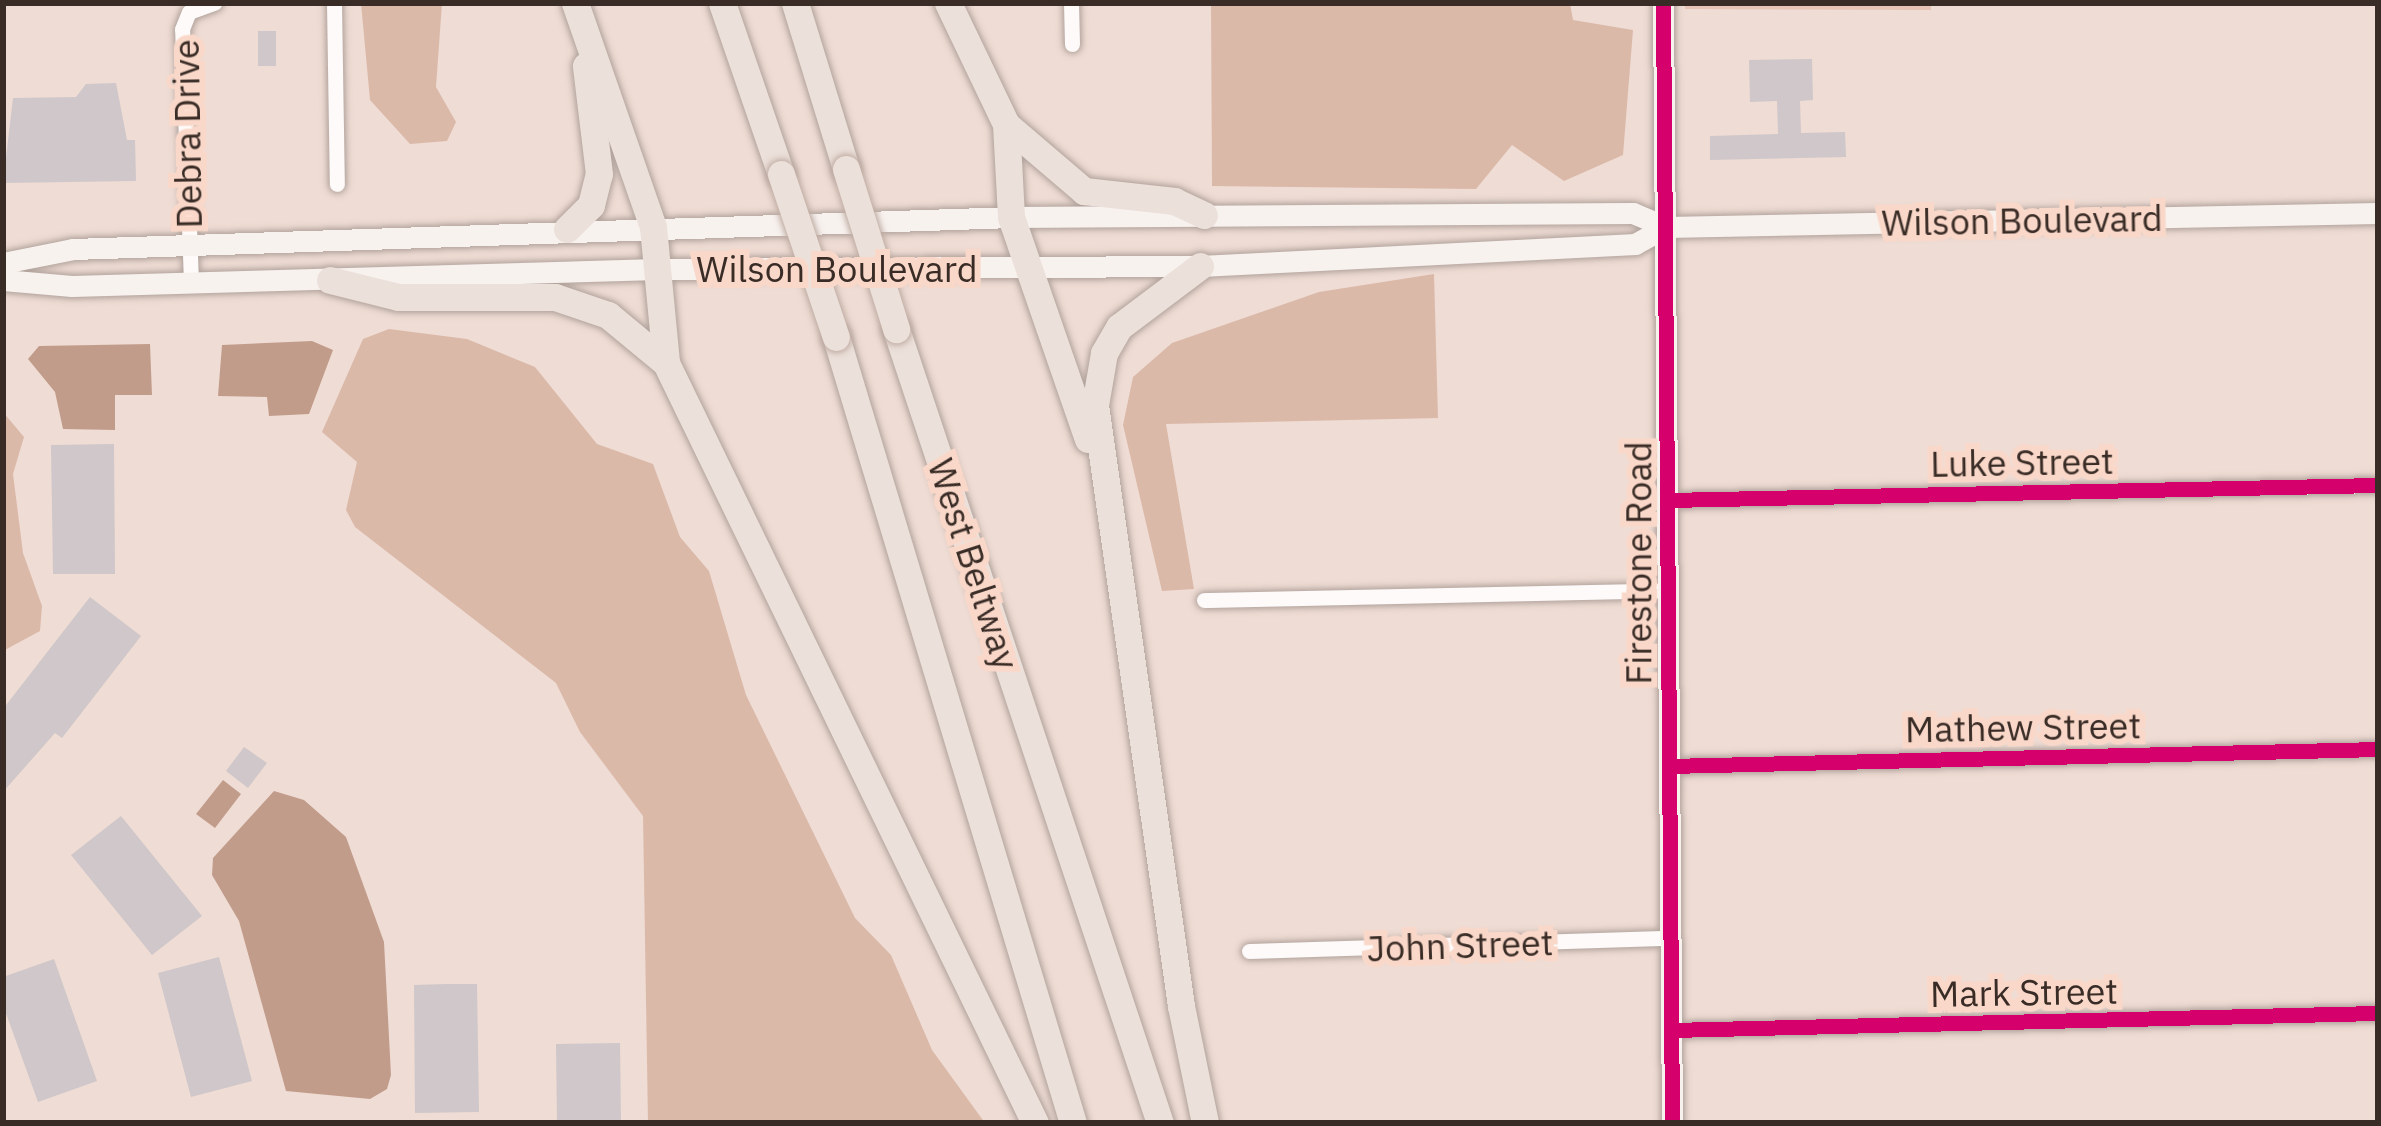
<!DOCTYPE html>
<style>
body{margin:0}
#map{position:relative;width:2381px;height:1126px;overflow:hidden;background:#efdcd4;font-family:"IBM Plex Sans",sans-serif}
div>[style]{position:absolute}
[style*='--x']{left:calc(var(--x)*1px);top:calc(var(--y)*1px);width:calc(var(--w)*1px);rotate:calc(var(--a)*1deg)}
.green>*{inset:0;background:#e7c4b5}
.forest>*{inset:0;background:#dbb9a9}
.water>*{inset:0;background:#c29c8a}
.building>*{inset:0;background:#cfc7c9}
.roads{filter:drop-shadow(0 0 3px #b1a39c) drop-shadow(0 0 3px #b1a39c)}
.street>*{height:15px;margin:-7.5px;padding:0 7.5px;transform-origin:7.5px;border-radius:7.5px;background:#fdfaf9}
.secondary>*{height:21px;margin:-10.5px;padding:0 10.5px;transform-origin:10.5px;border-radius:10.5px;background:#f8f2ef}
.highway>*{height:27px;margin:-13.5px;padding:0 13.5px;transform-origin:13.5px;border-radius:13.5px;background:#ece0da}
.bridges{filter:drop-shadow(0 0 3px #bfaca3) drop-shadow(0 0 3px #bfaca3)}
.highway-bridge>*{height:27px;margin:-13.5px;padding:0 13.5px;transform-origin:13.5px;border-radius:13.5px;background:#ece0da}
.cycleway>*{height:15px;margin:-7.5px;padding:0 7.5px;transform-origin:7.5px;border-radius:7.5px;background:#d6006c}
span{translate:-50% -50%;white-space:nowrap;text-align:center;line-height:1.15;-webkit-text-stroke:12px #fad8c9;paint-order:stroke}
.street-label{font-size:36px;color:#392c26}
.frame{position:absolute;inset:0;border:6px solid #392c26;pointer-events:none}
</style>
<div id="map">
<div class="green">
<i style="clip-path:polygon(1685px 3px,1931px 3px,1931px 10px,1685px 9px)"></i>
</div>
<div class="forest">
<i style="clip-path:polygon(361px 3px,442px 3px,436px 87px,456px 122px,447px 141px,410px 144px,370px 100px)"></i>
<i style="clip-path:polygon(1211px 3px,1570px 3px,1573px 20px,1633px 30px,1623px 155px,1564px 181px,1512px 145px,1476px 189px,1212px 186px)"></i>
<i style="clip-path:polygon(1434px 274px,1438px 418px,1166px 424px,1194px 589px,1162px 591px,1123px 425px,1133px 377px,1172px 343px,1319px 292px)"></i>
<i style="clip-path:polygon(389px 329px,467px 339px,535px 367px,597px 444px,653px 464px,680px 537px,709px 571px,746px 695px,855px 918px,891px 955px,932px 1050px,985px 1123px,648px 1123px,643px 816px,580px 732px,556px 683px,355px 527px,346px 510px,357px 462px,322px 432px,363px 339px)"></i>
<i style="clip-path:polygon(3px 412px,24px 437px,13px 474px,23px 553px,42px 606px,40px 631px,3px 651px)"></i>
</div>
<div class="water">
<i style="clip-path:polygon(312px 341px,333px 350px,309px 414px,269px 416px,267px 397px,218px 396px,222px 345px)"></i>
<i style="clip-path:polygon(150px 344px,152px 395px,115px 395px,115px 430px,63px 429px,55px 392px,28px 359px,39px 346px)"></i>
<i style="clip-path:polygon(223px 780px,241px 794px,215px 828px,196px 814px)"></i>
<i style="clip-path:polygon(274px 791px,304px 800px,346px 837px,384px 942px,391px 1075px,387px 1089px,370px 1099px,286px 1091px,239px 921px,212px 875px,213px 858px)"></i>
</div>
<div class="building">
<i style="clip-path:polygon(258px 31px,276px 31px,276px 66px,258px 66px)"></i>
<i style="clip-path:polygon(1812px 59px,1813px 100px,1800px 101px,1801px 133px,1845px 132px,1846px 157px,1710px 160px,1710px 136px,1778px 134px,1777px 101px,1750px 102px,1749px 60px)"></i>
<i style="clip-path:polygon(116px 83px,127px 140px,135px 140px,136px 181px,3px 183px,13px 98px,76px 97px,86px 84px)"></i>
<i style="clip-path:polygon(114px 444px,115px 574px,53px 574px,51px 445px)"></i>
<i style="clip-path:polygon(90px 597px,141px 636px,62px 738px,55px 733px,3px 792px,3px 709px)"></i>
<i style="clip-path:polygon(244px 747px,267px 763px,248px 788px,226px 771px)"></i>
<i style="clip-path:polygon(121px 816px,202px 916px,152px 955px,71px 855px)"></i>
<i style="clip-path:polygon(219px 957px,252px 1081px,191px 1097px,158px 973px)"></i>
<i style="clip-path:polygon(54px 959px,97px 1081px,38px 1102px,3px 1005px,3px 977px)"></i>
<i style="clip-path:polygon(446px 984px,477px 984px,479px 1112px,415px 1113px,414px 985px)"></i>
<i style="clip-path:polygon(620px 1043px,621px 1123px,557px 1123px,556px 1044px)"></i>
</div>
<div class="roads">
<div class="street">
<i style="--x:334;--y:3;--w:181;--a:89.1"></i>
<i style="--x:1071;--y:3;--w:41;--a:88.6"></i>
<i style="--x:191;--y:283;--w:254;--a:-92"></i>
<i style="--x:182;--y:29;--w:18;--a:-68"></i>
<i style="--x:189;--y:12;--w:27;--a:-20"></i>
<i style="--x:1668;--y:500;--w:710;--a:-1.21"></i>
<i style="--x:1204;--y:600;--w:464;--a:-1.2"></i>
<i style="--x:1669;--y:766;--w:709;--a:-1.37"></i>
<i style="--x:1249;--y:951;--w:421;--a:-1.8"></i>
<i style="--x:1671;--y:1030;--w:707;--a:-1.38"></i>
</div>
<div class="secondary">
<i style="--x:1663;--y:3;--w:1120;--a:89.54"></i>
<i style="--x:3;--y:263;--w:71;--a:-11.3"></i>
<i style="--x:73;--y:249;--w:939;--a:-1.95"></i>
<i style="--x:1011;--y:217;--w:622;--a:-0.37"></i>
<i style="--x:1633;--y:213;--w:36;--a:23"></i>
<i style="--x:1666;--y:227;--w:712;--a:-1.13"></i>
<i style="--x:3;--y:280;--w:69;--a:5"></i>
<i style="--x:72;--y:286;--w:586;--a:-1.66"></i>
<i style="--x:658;--y:269;--w:542;--a:-0.32"></i>
<i style="--x:1200;--y:266;--w:436;--a:-2.9"></i>
<i style="--x:1635;--y:244;--w:35;--a:-29"></i>
</div>
<div class="highway">
<i style="--x:575;--y:3;--w:237;--a:70.8"></i>
<i style="--x:653;--y:227;--w:137;--a:84.5"></i>
<i style="--x:722;--y:3;--w:181;--a:71"></i>
<i style="--x:795;--y:3;--w:174;--a:72.9"></i>
<i style="--x:948;--y:3;--w:134;--a:64.4"></i>
<i style="--x:1006;--y:124;--w:93;--a:86.9"></i>
<i style="--x:1011;--y:217;--w:235;--a:70.9"></i>
<i style="--x:1009;--y:127;--w:99;--a:40.5"></i>
<i style="--x:1084;--y:191;--w:91;--a:6.3"></i>
<i style="--x:1174;--y:201;--w:33;--a:25"></i>
<i style="--x:567;--y:229;--w:34;--a:-45"></i>
<i style="--x:591;--y:205;--w:32;--a:-76"></i>
<i style="--x:599;--y:174;--w:109;--a:-96.9"></i>
<i style="--x:1200;--y:266;--w:101;--a:143"></i>
<i style="--x:1119;--y:327;--w:30;--a:120"></i>
<i style="--x:1104;--y:353;--w:53;--a:99.8"></i>
<i style="--x:1095;--y:405;--w:607;--a:81.86"></i>
<i style="--x:1181;--y:1006;--w:119;--a:78.4"></i>
<i style="--x:330;--y:280;--w:70;--a:14"></i>
<i style="--x:398;--y:297;--w:157;--a:0"></i>
<i style="--x:555;--y:297;--w:56;--a:18.8"></i>
<i style="--x:608;--y:315;--w:75;--a:39.6"></i>
<i style="--x:666;--y:363;--w:845;--a:64.1"></i>
<i style="--x:896;--y:329;--w:837;--a:71.61"></i>
<i style="--x:836;--y:337;--w:821;--a:73.22"></i>
</div>
</div>
<div class="bridges">
<div class="highway-bridge">
<i style="--x:846;--y:169;--w:168;--a:72.6"></i>
<i style="--x:781;--y:174;--w:172;--a:71.4"></i>
</div>
</div>
<div class="cycleway">
<i style="--x:1663;--y:3;--w:1120;--a:89.54"></i>
<i style="--x:1668;--y:500;--w:710;--a:-1.21"></i>
<i style="--x:1669;--y:766;--w:709;--a:-1.37"></i>
<i style="--x:1671;--y:1030;--w:707;--a:-1.38"></i>
</div>
<div class="street-label">
<span style="left:187px;top:134px;rotate:-91deg">Debra Drive</span>
<span style="left:2022px;top:220px;rotate:-1deg">Wilson Boulevard</span>
<span style="left:837px;top:269px">Wilson Boulevard</span>
<span style="left:2022px;top:462px;rotate:-1deg">Luke Street</span>
<span style="left:1638px;top:563px;rotate:-90deg">Firestone Road</span>
<span style="left:974px;top:564px;rotate:72deg">West Beltway</span>
<span style="left:2023px;top:727px;rotate:-1deg">Mathew Street</span>
<span style="left:1460px;top:945px;rotate:-2deg">John Street</span>
<span style="left:2024px;top:992px;rotate:-1deg">Mark Street</span>
</div>
<div class="frame"></div>
</div>
